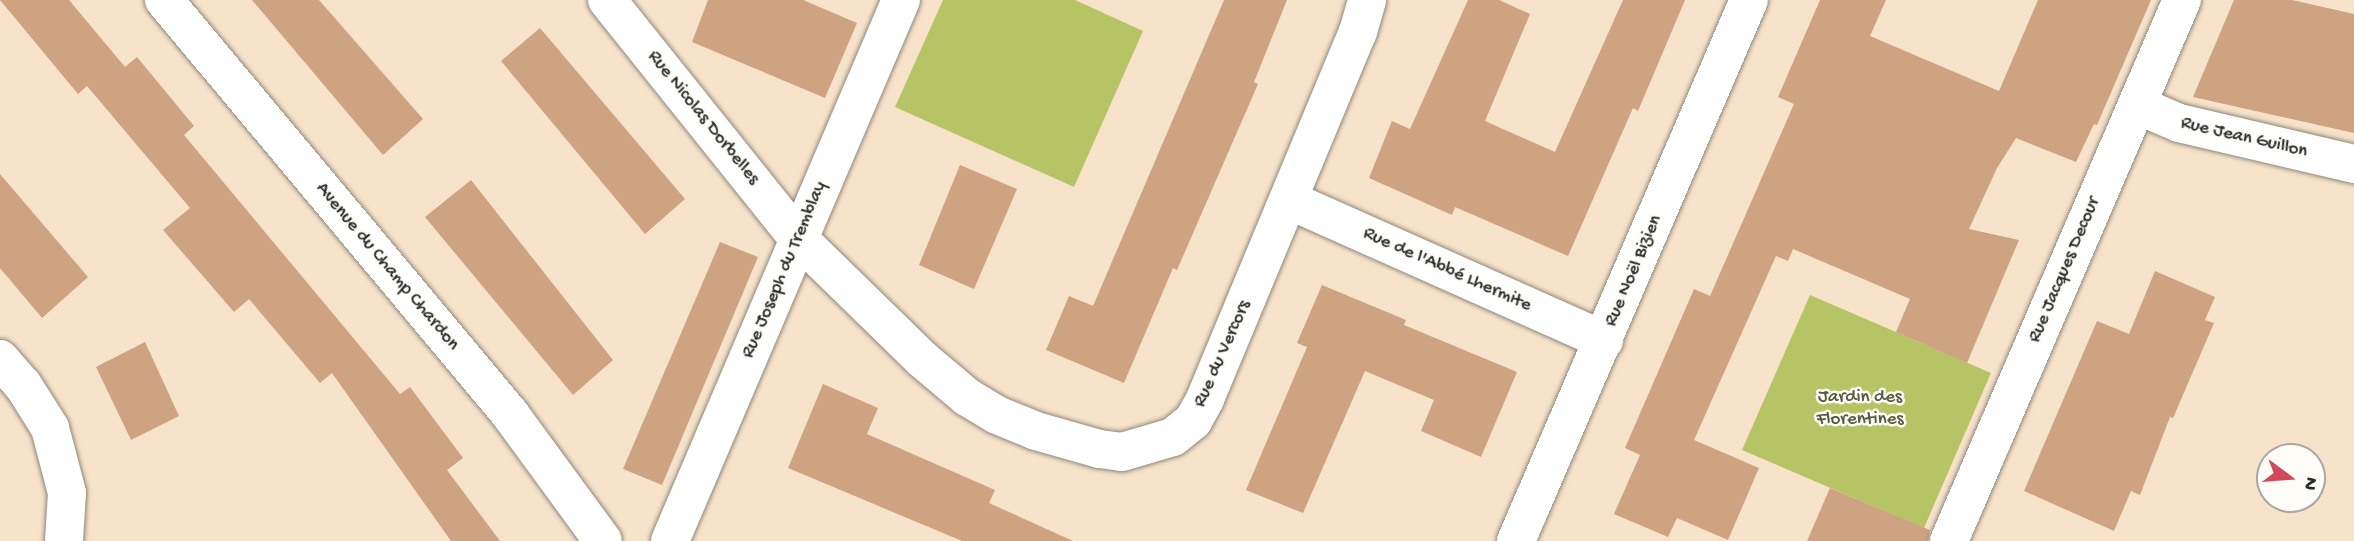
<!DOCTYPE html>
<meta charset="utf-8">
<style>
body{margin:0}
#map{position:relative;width:2354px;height:541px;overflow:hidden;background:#f6e3ca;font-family:"Gochi Hand",sans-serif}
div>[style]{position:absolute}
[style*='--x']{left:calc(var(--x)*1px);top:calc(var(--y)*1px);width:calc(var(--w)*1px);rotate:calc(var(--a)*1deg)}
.green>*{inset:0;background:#b7c466}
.building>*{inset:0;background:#cda382}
.roads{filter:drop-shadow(0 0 2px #90877a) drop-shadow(0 0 2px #90877a)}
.minor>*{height:38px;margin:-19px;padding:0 19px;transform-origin:19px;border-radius:19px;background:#fff}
span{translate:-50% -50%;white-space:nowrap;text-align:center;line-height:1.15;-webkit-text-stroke:5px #fdfcf7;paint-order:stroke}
.street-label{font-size:19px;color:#2b2b2b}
.park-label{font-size:19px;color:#55593d}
.north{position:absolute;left:2256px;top:443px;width:70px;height:70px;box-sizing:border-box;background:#fdfcf7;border:2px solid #a9a8a5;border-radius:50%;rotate:106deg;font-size:19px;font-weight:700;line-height:28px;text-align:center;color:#2b2b2b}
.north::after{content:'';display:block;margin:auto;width:24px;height:32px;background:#d1495b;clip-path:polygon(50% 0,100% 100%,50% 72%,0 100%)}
</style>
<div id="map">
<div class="green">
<i style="clip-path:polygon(943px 0,1075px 0,1143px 31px,1074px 187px,895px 107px)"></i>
<i style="clip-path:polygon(1810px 295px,1991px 373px,1924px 528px,1742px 450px)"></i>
</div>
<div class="building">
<i style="clip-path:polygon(0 0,69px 0,125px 67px,137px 57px,194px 126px,184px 135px,400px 394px,410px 387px,463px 458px,447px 470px,500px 541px,451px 541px,332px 373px,320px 383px,249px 299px,234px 312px,163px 230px,190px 208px,87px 86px,78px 94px)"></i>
<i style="clip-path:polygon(252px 0,319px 0,423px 119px,383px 155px)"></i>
<i style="clip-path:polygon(708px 0,803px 0,857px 23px,825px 98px,692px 42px)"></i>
<i style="clip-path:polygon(1224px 0,1287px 0,1254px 82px,1258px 84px,1177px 270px,1173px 268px,1124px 383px,1046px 350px,1069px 296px,1093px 306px)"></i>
<i style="clip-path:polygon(1468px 0,1499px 0,1530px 14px,1485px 121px,1555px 152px,1623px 0,1685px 0,1638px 111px,1633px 108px,1568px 256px,1455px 207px,1452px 215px,1369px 178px,1392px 121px,1410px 129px)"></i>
<i style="clip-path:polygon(1820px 0,1886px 0,1870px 36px,1999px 91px,2038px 0,2151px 0,2097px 125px,2094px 124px,2076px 162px,2016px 138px,1997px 168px,1969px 229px,2019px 240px,1967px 363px,1896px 332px,1910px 299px,1793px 249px,1788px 261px,1776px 256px,1694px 440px,1759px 468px,1728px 540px,1677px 518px,1668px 537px,1614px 514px,1640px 455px,1625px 448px,1694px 289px,1710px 296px,1794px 104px,1778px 97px)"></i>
<i style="clip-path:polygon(2234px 0,2292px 0,2354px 14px,2354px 133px,2193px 97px)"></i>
<i style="clip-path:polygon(540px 28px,685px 199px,645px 234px,501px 61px)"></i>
<i style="clip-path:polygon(960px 165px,1017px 189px,974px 289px,919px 265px)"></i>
<i style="clip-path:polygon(0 174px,88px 277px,42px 318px,0 268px)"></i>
<i style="clip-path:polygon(471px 180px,613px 360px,573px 395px,425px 217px)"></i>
<i style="clip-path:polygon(720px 242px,758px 257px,662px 485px,623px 469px)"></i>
<i style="clip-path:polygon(2155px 271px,2215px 297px,2205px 320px,2214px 323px,2173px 418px,2170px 417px,2140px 495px,2131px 491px,2114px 531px,2024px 491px,2097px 321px,2129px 334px)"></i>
<i style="clip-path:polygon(1322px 285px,1406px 320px,1404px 325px,1517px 372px,1481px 457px,1421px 431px,1434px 400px,1365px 371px,1303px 513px,1246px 490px,1307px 347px,1297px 343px)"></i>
<i style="clip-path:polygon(145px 342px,179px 416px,131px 440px,96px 367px)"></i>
<i style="clip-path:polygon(823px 384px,878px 408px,867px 434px,995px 490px,989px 503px,1073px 541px,962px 541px,788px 468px)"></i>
<i style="clip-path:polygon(1830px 488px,1930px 530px,1928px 541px,1807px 541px)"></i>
</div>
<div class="roads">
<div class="minor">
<i style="--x:164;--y:0;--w:540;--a:50.11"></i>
<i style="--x:510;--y:414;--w:157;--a:53.8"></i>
<i style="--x:607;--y:0;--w:305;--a:51.3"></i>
<i style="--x:798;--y:238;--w:173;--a:44.3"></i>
<i style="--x:922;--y:359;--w:59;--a:40.2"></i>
<i style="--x:967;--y:397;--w:35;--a:31"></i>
<i style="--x:997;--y:415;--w:42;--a:22.3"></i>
<i style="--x:1036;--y:431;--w:66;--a:15.9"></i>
<i style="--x:1099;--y:449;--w:23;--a:7"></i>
<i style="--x:1122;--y:452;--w:53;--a:-16.4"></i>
<i style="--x:1173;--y:437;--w:26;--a:-39"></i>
<i style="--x:1193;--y:421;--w:25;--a:-61"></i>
<i style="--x:1205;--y:399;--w:398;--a:-67.4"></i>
<i style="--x:1358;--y:32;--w:33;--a:-74"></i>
<i style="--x:2137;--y:105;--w:46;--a:23.2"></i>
<i style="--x:2179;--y:123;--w:180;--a:13.2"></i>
<i style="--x:1289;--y:200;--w:345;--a:24"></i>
<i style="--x:0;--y:359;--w:35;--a:49"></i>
<i style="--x:23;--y:385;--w:51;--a:57.9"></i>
<i style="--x:50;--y:428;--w:67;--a:75.3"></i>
<i style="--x:67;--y:493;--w:48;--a:93.6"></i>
<i style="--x:670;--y:541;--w:588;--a:-66.88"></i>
<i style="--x:1516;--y:541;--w:589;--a:-66.7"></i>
<i style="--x:1949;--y:541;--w:589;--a:-66.7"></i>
</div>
</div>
<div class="street-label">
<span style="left:703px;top:118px;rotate:51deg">Rue Nicolas Dorbelles</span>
<span style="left:2244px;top:138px;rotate:13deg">Rue Jean Guillon</span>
<span style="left:387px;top:267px;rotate:50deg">Avenue du Champ Chardon</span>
<span style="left:785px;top:270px;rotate:-67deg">Rue Joseph du Tremblay</span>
<span style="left:1447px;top:270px;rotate:24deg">Rue de l'Abbé Lhermite</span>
<span style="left:2065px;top:270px;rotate:-67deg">Rue Jacques Decour</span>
<span style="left:1634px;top:271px;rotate:-67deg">Rue Noël Bizien</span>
<span style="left:1223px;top:354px;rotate:-66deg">Rue du Vercors</span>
</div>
<div class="park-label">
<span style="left:1860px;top:409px">Jardin des<br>Florentines</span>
</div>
<div class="north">N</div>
</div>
